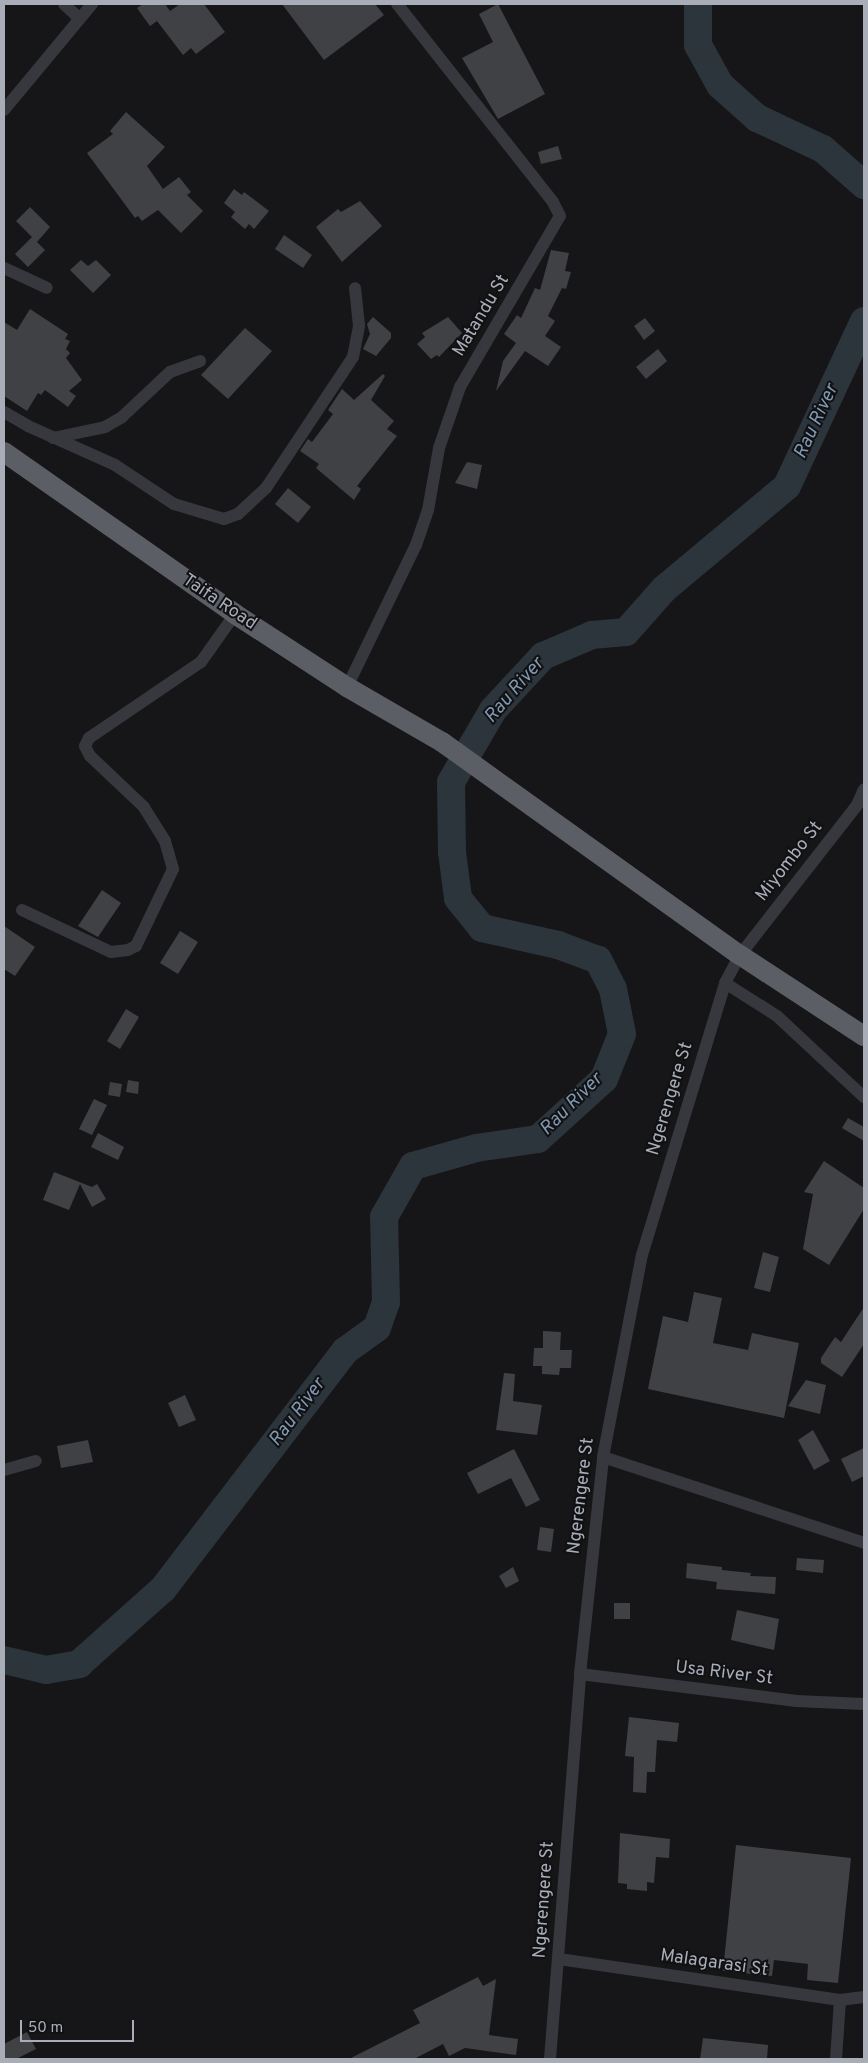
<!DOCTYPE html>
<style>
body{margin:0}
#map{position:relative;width:868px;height:2063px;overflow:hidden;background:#161618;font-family:Overpass,sans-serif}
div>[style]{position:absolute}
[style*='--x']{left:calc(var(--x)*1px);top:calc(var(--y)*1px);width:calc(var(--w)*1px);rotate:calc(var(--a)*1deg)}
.river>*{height:28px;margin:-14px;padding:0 14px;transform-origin:14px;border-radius:14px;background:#2c343c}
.building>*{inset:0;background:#404145}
.minor>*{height:12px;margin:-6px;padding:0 6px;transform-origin:6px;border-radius:6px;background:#37383d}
.trunk>*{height:20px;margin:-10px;padding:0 10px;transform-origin:10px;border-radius:10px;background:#5b5e65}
span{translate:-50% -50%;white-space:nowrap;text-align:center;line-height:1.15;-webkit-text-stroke:4px #111113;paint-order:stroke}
.street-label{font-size:18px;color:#a8adb8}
.water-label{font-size:19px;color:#8099b2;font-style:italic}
.frame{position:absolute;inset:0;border:5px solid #a8adb8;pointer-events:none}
.scale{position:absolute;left:20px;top:2020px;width:114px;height:22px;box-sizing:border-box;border:2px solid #a8adb8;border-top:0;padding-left:6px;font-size:15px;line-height:18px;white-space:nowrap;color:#a8adb8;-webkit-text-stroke:4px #111113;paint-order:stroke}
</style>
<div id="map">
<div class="river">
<i style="--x:698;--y:4;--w:41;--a:90"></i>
<i style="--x:698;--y:45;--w:46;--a:61.2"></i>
<i style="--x:720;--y:85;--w:50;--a:41.7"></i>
<i style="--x:757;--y:118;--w:73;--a:25.2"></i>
<i style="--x:823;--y:149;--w:55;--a:41.3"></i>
<i style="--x:4;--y:1660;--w:43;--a:13.4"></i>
<i style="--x:46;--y:1670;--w:34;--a:-10"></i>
<i style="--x:79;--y:1664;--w:113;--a:-41.8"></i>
<i style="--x:163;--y:1589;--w:300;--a:-52.6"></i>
<i style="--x:345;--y:1351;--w:39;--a:-36"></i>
<i style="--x:377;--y:1328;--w:28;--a:-71"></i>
<i style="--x:386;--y:1302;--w:85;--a:-91.3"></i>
<i style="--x:384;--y:1217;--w:59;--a:-60.4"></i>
<i style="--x:413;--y:1166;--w:66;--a:-15.9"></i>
<i style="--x:476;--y:1148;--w:63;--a:-8.3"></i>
<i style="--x:538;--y:1139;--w:89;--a:-42.3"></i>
<i style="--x:604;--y:1079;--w:48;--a:-68.2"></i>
<i style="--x:622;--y:1034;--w:46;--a:-101.3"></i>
<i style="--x:613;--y:989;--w:33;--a:-117"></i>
<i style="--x:598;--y:960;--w:43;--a:-159.4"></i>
<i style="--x:558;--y:945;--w:78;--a:-167.4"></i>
<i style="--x:482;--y:928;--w:38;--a:-129"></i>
<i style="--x:458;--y:898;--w:46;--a:-97.4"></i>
<i style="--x:452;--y:852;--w:70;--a:-90.8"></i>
<i style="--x:451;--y:782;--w:83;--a:-59.7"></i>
<i style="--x:493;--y:710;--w:74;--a:-47.2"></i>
<i style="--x:543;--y:656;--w:53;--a:-23.2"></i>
<i style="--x:592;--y:635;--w:34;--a:-5"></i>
<i style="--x:626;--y:632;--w:57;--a:-48.5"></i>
<i style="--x:664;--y:589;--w:160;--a:-39.9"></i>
<i style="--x:787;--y:486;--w:182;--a:-65"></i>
</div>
<div class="building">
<i style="clip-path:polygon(143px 4px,165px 4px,170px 11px,180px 4px,204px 4px,225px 32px,196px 54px,191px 48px,183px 55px,157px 21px,150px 26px,147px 22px,137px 8px)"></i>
<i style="clip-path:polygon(282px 4px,375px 4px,384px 15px,324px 60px)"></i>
<i style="clip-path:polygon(498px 4px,545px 94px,498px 119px,462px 58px,493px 42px,479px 14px)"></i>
<i style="clip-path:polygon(126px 112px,165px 147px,147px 166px,163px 189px,179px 177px,191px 192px,187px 195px,203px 211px,181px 233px,158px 210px,142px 221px,138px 216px,135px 218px,87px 153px,113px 134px,110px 131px)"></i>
<i style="clip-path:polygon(558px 146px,562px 159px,541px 164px,538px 152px)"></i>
<i style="clip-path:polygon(234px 189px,242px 195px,244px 192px,269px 211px,254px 229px,249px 224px,245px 229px,231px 217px,235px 212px,224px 203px)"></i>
<i style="clip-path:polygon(360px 201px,382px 226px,342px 262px,316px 227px,338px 209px,341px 212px)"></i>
<i style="clip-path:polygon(30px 207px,50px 227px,37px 242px,45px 250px,28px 267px,15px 254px,32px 237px,16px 221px)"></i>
<i style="clip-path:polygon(284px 235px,312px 255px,303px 268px,275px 249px)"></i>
<i style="clip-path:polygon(551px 250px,569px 253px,565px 271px,571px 272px,566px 289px,562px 288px,548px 316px,555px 321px,545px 336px,561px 347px,548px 366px,525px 351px,496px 391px,503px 361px,516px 343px,504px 334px,517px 315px,521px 318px,535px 288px,540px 290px)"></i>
<i style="clip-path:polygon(81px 260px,88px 266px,96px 260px,111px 275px,93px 293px,70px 270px)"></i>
<i style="clip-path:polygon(30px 309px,68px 334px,65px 339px,70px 341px,66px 349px,70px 353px,66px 358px,82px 380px,69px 391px,76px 396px,68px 407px,45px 390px,41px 395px,38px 393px,27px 411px,4px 396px,4px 322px,17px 330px)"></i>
<i style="clip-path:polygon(373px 317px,391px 333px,391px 338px,376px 356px,363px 349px,370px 334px,367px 324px)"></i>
<i style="clip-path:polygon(448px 317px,462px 333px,439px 357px,437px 355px,431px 359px,417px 344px,425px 337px,422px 333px)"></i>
<i style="clip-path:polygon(645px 318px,655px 331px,644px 340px,634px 326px)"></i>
<i style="clip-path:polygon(245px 328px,272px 351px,228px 399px,201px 375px)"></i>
<i style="clip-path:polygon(658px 349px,667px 361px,646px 379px,636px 367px)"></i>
<i style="clip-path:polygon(383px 374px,385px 376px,371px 400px,394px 421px,387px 429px,397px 436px,357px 486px,361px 489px,354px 500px,316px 468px,319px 464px,300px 451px,308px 439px,312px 442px,333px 414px,328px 410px,342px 389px,354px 400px)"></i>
<i style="clip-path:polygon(467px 462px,482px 465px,477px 489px,455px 483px)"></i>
<i style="clip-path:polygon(288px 488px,311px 507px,298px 523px,275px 504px)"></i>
<i style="clip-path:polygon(102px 890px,121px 903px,98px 937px,78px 926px)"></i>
<i style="clip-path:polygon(4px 926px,35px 947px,15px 976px,4px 969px)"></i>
<i style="clip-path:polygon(180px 931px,198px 942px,178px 974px,160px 963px)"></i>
<i style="clip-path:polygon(126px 1009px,139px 1017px,120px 1049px,107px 1041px)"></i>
<i style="clip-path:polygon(128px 1080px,139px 1082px,138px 1094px,126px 1092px)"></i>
<i style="clip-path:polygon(110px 1082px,122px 1084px,120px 1097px,108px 1095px)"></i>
<i style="clip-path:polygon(94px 1099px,107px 1105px,92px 1135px,79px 1129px)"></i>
<i style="clip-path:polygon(848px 1118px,864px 1127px,864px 1141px,842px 1128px)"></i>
<i style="clip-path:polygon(98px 1133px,124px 1147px,118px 1160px,91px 1147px)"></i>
<i style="clip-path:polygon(824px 1161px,864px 1188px,864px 1209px,829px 1265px,803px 1249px,813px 1194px,804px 1192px)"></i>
<i style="clip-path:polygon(54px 1172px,92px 1187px,97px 1184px,106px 1199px,92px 1207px,80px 1184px,69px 1210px,43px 1200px)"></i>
<i style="clip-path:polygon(763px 1252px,779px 1257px,770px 1292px,754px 1288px)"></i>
<i style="clip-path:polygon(694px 1292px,722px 1298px,713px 1343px,748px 1350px,752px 1333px,799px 1343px,784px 1418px,648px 1389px,663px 1316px,688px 1322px)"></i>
<i style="clip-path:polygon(864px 1307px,864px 1344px,842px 1377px,821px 1363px,821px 1358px,835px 1337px,841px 1342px)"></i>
<i style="clip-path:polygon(543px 1331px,561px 1332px,560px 1350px,572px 1350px,571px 1368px,560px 1368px,559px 1375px,542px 1374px,542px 1366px,533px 1366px,534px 1348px,543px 1348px)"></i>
<i style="clip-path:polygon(504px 1373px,515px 1374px,513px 1401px,542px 1405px,537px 1435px,496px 1430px)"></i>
<i style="clip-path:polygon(806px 1380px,826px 1385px,820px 1414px,788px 1406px)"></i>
<i style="clip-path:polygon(185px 1395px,196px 1420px,179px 1427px,168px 1403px)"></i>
<i style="clip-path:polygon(813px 1430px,830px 1461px,814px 1470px,798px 1440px)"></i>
<i style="clip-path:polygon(88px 1440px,93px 1462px,61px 1468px,57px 1446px)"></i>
<i style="clip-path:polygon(864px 1448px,864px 1476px,852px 1482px,841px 1459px)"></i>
<i style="clip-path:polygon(514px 1449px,540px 1500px,526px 1507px,511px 1478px,478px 1494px,467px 1473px)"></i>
<i style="clip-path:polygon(540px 1527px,554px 1529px,551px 1552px,537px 1550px)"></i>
<i style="clip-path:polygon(797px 1558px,824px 1560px,823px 1573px,796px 1570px)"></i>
<i style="clip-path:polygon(687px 1563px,722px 1567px,722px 1570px,751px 1573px,750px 1576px,776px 1577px,775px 1594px,716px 1589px,717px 1582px,686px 1578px)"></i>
<i style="clip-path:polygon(513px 1567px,519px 1581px,506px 1588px,499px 1576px)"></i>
<i style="clip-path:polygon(614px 1603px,630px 1603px,630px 1619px,614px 1619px)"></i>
<i style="clip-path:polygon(737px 1610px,779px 1619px,774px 1650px,731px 1640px)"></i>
<i style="clip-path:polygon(629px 1717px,679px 1723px,677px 1742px,657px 1740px,655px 1772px,647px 1772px,646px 1793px,633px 1792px,634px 1757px,625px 1756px)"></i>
<i style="clip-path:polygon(620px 1833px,670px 1839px,669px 1858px,656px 1857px,654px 1883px,647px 1882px,647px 1891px,627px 1889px,627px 1884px,618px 1883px)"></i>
<i style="clip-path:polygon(736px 1845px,851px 1858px,838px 1983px,807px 1980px,808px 1964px,774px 1960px,772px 1976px,723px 1971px)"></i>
<i style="clip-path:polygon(478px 1977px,483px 1986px,496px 1979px,489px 2035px,518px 2039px,516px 2055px,465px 2048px,449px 2056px,443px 2044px,414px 2059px,349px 2059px,420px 2023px,413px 2010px)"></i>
<i style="clip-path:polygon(27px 2032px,36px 2049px,16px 2059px,4px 2059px,4px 2044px)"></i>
<i style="clip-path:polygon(703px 2038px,768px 2045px,767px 2059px,700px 2059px)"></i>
</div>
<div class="minor">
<i style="--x:64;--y:4;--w:21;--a:43"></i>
<i style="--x:4;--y:110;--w:138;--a:-50.3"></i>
<i style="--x:4;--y:268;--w:47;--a:24.9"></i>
<i style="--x:4;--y:412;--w:28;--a:30"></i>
<i style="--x:28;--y:426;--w:95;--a:24.1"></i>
<i style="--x:115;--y:465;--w:71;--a:33.5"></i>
<i style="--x:174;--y:504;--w:52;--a:16.7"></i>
<i style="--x:224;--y:519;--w:15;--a:-20"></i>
<i style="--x:238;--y:514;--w:38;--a:-43"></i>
<i style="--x:266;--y:488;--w:157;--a:-56.4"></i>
<i style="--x:353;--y:357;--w:32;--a:-79"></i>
<i style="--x:359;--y:326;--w:38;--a:-96"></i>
<i style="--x:53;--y:438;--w:53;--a:-11.9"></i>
<i style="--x:105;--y:427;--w:20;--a:-30"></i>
<i style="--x:122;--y:417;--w:66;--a:-43.2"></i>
<i style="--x:170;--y:372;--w:32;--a:-20"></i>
<i style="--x:347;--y:687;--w:158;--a:-64.1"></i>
<i style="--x:416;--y:545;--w:37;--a:-71"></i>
<i style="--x:428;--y:510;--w:63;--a:-79.9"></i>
<i style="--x:439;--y:448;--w:65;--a:-71"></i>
<i style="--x:460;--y:387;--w:198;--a:-59.7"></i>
<i style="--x:560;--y:216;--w:16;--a:-117"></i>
<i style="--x:553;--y:202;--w:252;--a:-128.2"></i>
<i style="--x:22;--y:910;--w:98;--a:25.3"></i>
<i style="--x:111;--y:952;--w:17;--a:-7"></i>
<i style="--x:128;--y:950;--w:9;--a:-27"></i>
<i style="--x:136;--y:946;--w:85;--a:-64.3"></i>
<i style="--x:173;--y:869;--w:29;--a:-106"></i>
<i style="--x:165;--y:841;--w:40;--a:-122"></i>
<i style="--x:144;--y:807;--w:74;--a:-136.6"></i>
<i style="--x:90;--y:756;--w:11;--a:-117"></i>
<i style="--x:85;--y:746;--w:9;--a:-63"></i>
<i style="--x:89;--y:738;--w:135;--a:-34.2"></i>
<i style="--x:201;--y:662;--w:59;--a:-54.7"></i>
<i style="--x:725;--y:983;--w:62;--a:32.4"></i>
<i style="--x:777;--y:1016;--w:119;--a:43"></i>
<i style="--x:603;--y:1457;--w:275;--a:18.2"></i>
<i style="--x:4;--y:1470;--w:33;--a:-16"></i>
<i style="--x:580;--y:1674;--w:218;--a:7.1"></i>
<i style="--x:796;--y:1701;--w:68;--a:2.5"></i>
<i style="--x:559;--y:1959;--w:284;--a:8.3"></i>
<i style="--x:840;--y:2000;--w:24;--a:-7"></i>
<i style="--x:550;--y:2059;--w:386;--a:-85.5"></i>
<i style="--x:580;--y:1674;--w:218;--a:-83.9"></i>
<i style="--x:603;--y:1457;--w:206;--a:-79.1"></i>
<i style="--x:642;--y:1255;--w:284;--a:-73"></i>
<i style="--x:725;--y:983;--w:32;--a:-62"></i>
<i style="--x:740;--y:955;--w:190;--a:-52"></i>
<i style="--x:857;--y:805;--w:17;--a:-66"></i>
<i style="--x:836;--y:2059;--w:59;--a:-86.1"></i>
</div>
<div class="trunk">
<i style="--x:4;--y:452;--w:282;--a:35"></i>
<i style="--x:235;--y:614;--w:134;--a:33.1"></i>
<i style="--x:347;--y:687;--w:110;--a:30.1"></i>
<i style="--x:442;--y:742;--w:366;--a:35.6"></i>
<i style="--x:740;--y:955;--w:148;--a:33.2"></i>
</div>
<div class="street-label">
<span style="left:482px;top:316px;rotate:-59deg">Matandu St</span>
<span style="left:219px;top:603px;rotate:34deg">Taifa Road</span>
<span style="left:790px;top:862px;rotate:-52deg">Miyombo St</span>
<span style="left:671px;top:1099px;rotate:-73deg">Ngerengere St</span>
<span style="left:582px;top:1496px;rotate:-83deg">Ngerengere St</span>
<span style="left:724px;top:1674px;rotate:7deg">Usa River St</span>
<span style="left:545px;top:1900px;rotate:-86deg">Ngerengere St</span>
<span style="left:714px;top:1964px;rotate:8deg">Malagarasi St</span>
</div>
<div class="water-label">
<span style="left:817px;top:422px;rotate:-65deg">Rau River</span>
<span style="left:515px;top:691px;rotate:-49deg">Rau River</span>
<span style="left:572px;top:1105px;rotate:-45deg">Rau River</span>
<span style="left:298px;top:1413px;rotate:-53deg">Rau River</span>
</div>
<div class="frame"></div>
<div class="scale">50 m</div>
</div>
